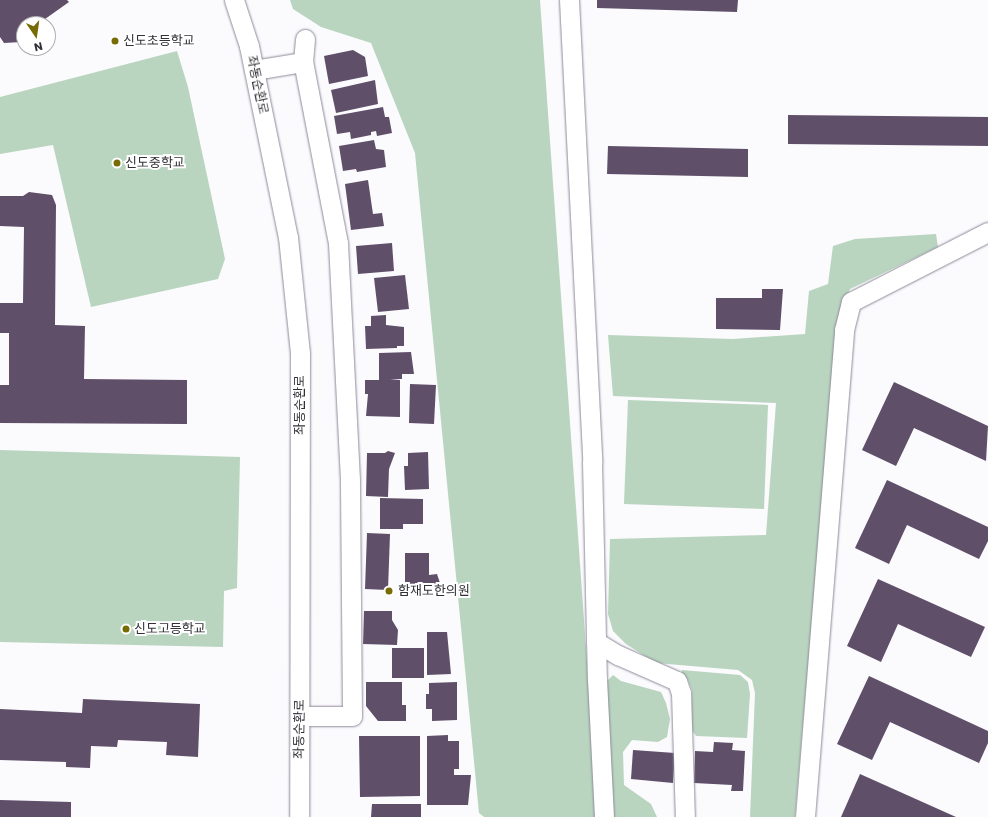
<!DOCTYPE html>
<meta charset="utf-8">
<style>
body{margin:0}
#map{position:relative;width:988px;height:817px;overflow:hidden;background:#fbfafd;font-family:Poppins,"Noto Sans KR",sans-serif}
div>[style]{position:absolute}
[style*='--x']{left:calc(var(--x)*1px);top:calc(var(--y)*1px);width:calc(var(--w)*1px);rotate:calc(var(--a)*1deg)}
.green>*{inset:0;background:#b9d5bf}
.building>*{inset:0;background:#5f4f69}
.roads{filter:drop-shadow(0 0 1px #8c8a99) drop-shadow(0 0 1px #8c8a99)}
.minor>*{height:19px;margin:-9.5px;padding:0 9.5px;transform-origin:9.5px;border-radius:9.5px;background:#fff}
.dots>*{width:11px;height:11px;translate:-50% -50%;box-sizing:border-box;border:2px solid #fff;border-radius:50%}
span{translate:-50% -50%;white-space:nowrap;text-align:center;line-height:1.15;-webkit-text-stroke:4px #fff;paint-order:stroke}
.poi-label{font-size:13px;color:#323137}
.left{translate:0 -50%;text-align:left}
.street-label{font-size:13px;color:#323137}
.north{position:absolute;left:16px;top:16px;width:40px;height:40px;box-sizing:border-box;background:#fff;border:1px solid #adadaf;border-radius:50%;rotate:167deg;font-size:11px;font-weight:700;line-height:16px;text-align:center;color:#323137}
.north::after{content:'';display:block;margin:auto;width:14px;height:18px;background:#776b04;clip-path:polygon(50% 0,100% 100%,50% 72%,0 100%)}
</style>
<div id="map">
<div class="green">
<i style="clip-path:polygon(290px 0,540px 0,598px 817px,484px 817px,479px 813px,415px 153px,371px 43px,321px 27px,293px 9px)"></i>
<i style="clip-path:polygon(177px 51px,188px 87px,225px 259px,218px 279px,91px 307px,53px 145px,0 154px,0 97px)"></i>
<i style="clip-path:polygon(936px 234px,938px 247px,850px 289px,838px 317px,795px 817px,750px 817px,755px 693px,752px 680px,738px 670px,656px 663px,626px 644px,613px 631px,608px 614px,610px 539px,766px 535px,776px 403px,613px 396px,608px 335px,733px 339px,805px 334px,809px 291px,828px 284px,833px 246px,855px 239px)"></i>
<i style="clip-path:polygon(628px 400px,768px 405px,764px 509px,624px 504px)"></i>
<i style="clip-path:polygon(0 450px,240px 457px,237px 588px,224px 591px,223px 647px,0 642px)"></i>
<i style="clip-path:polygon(682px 670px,740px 675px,748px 682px,750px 694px,747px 738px,696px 736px,692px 730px,692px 690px,688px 680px,682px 677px)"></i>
<i style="clip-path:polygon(613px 675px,621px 681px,661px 692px,666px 703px,670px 719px,667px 737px,658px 742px,632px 740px,623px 752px,624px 785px,651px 804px,657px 817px,612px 817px,607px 681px)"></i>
</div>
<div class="building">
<i style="clip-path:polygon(0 0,67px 0,69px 2px,38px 24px,24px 24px,24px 40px,21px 42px,4px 43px,0 37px)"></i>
<i style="clip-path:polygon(597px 0,738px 0,737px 12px,597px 8px)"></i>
<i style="clip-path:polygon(353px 50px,365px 57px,368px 76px,329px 84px,324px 56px)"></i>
<i style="clip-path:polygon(375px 80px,378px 104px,336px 113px,331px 90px)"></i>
<i style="clip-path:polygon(383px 107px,385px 117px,389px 117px,392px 133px,377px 136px,376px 131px,371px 132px,371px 135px,351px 139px,350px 132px,337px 134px,334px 116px)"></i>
<i style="clip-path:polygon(788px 115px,988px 117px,988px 146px,788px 144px)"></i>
<i style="clip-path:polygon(374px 140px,376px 149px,384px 150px,386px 167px,357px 172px,356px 169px,343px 171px,339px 146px)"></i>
<i style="clip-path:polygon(608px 146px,748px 149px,748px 177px,607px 174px)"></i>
<i style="clip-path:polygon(368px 180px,373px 214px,382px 213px,384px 226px,351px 230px,345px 184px)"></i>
<i style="clip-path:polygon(29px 192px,52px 195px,56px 205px,55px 325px,85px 326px,84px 379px,187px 380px,187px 424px,0 423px,0 385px,9px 385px,9px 333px,0 333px,0 303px,23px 303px,24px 227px,0 226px,0 196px,23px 196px)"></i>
<i style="clip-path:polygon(392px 243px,394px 271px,358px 274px,356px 246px)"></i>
<i style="clip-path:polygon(405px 275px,409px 309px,378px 312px,374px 278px)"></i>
<i style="clip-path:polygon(762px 289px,783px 289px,780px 330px,716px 329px,716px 298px,762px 298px)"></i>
<i style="clip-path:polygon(386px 315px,386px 325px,404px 327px,404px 346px,397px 346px,397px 348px,366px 349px,365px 326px,371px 326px,371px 316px)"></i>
<i style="clip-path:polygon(411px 352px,414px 374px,402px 374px,402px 379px,390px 379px,400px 380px,400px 417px,366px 416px,368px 394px,365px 394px,365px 380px,379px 380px,379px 353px)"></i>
<i style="clip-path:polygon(894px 382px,988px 426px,986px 461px,914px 428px,896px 466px,862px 450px)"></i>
<i style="clip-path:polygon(410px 384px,436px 385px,434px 424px,409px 423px)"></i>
<i style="clip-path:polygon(388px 451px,395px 453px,389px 469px,388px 497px,366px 496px,367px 453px,385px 453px)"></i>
<i style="clip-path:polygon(428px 452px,429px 489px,405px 490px,404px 466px,408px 466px,408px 453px)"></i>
<i style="clip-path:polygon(887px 480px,988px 527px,988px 541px,979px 559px,907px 525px,889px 564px,855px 548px)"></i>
<i style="clip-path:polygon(380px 498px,423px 499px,423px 524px,403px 524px,403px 529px,380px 529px)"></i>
<i style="clip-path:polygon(367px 533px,390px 534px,388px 590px,365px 589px)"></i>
<i style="clip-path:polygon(405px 553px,429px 553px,429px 575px,437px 574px,441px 586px,405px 586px)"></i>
<i style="clip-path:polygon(878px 579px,985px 627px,971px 657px,898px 624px,881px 662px,847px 646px)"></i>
<i style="clip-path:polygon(364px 611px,392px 611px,392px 620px,398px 630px,397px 645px,363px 644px)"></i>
<i style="clip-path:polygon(427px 632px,447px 632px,451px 674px,427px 675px)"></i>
<i style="clip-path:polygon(392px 648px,424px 648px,424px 678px,392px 678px)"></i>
<i style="clip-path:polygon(869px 676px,988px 731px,988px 743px,979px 763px,890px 722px,872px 760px,837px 744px)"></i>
<i style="clip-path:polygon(366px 682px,402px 682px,402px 705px,406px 705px,406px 721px,378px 721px,366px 706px)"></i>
<i style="clip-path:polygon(457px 682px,457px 720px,432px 721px,432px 709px,426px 709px,426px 694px,429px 694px,429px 683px)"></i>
<i style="clip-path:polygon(83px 699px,200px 704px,198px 757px,166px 755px,167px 742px,118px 740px,117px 747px,91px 746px,90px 768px,66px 767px,66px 762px,0 760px,0 709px,82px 713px)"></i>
<i style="clip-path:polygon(448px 735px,448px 741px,459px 741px,459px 769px,454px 769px,454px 775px,471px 775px,468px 805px,427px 805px,427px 736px)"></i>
<i style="clip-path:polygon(359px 736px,420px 736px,420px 796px,360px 797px)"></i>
<i style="clip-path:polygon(714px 742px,733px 743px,732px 750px,745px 751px,743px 791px,731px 791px,732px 785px,694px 783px,695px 751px,713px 752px)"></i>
<i style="clip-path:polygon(633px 750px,675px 753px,673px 783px,631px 779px)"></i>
<i style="clip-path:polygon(860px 774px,956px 817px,841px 817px)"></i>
<i style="clip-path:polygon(0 800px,71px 802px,71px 817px,0 817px)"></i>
<i style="clip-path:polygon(372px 804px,421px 804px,421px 817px,371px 817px)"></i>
</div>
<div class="roads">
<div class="minor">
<i style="--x:234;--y:0;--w:48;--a:71.9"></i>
<i style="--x:249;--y:46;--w:195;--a:78.5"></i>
<i style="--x:288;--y:237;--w:118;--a:84.1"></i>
<i style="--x:300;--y:354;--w:463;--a:90.1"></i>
<i style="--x:569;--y:0;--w:463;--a:87.1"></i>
<i style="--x:592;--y:462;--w:217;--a:88.7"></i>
<i style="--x:597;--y:679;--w:138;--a:87.1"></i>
<i style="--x:254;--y:70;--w:50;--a:-9.3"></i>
<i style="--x:303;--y:62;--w:23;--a:-85"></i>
<i style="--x:596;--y:642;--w:26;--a:31"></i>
<i style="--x:618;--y:655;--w:64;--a:23.8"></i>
<i style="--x:677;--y:681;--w:13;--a:72"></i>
<i style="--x:681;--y:693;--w:124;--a:88.2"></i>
<i style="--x:300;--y:716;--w:52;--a:0"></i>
<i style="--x:352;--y:716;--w:236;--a:-90.5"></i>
<i style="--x:350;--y:480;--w:237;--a:-92.9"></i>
<i style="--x:338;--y:243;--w:184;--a:-100.9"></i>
<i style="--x:805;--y:817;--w:489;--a:-85.4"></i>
<i style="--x:844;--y:330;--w:29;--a:-76"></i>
<i style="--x:851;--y:302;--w:154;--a:-27.1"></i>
</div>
</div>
<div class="dots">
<i style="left:115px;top:41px;background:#776b04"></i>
<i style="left:117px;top:163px;background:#776b04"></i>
<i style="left:389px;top:591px;background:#776b04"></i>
<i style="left:126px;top:629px;background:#776b04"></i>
</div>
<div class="poi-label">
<span class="left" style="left:123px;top:41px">신도초등학교</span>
<span class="left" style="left:125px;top:163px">신도중학교</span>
<span class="left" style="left:398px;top:591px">함재도한의원</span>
<span class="left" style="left:134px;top:629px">신도고등학교</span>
</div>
<div class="street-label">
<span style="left:257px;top:85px;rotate:78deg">좌동순환로</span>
<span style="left:300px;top:405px;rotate:-90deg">좌동순환로</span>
<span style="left:300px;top:729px;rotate:-89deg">좌동순환로</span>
</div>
<div class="north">N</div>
</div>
